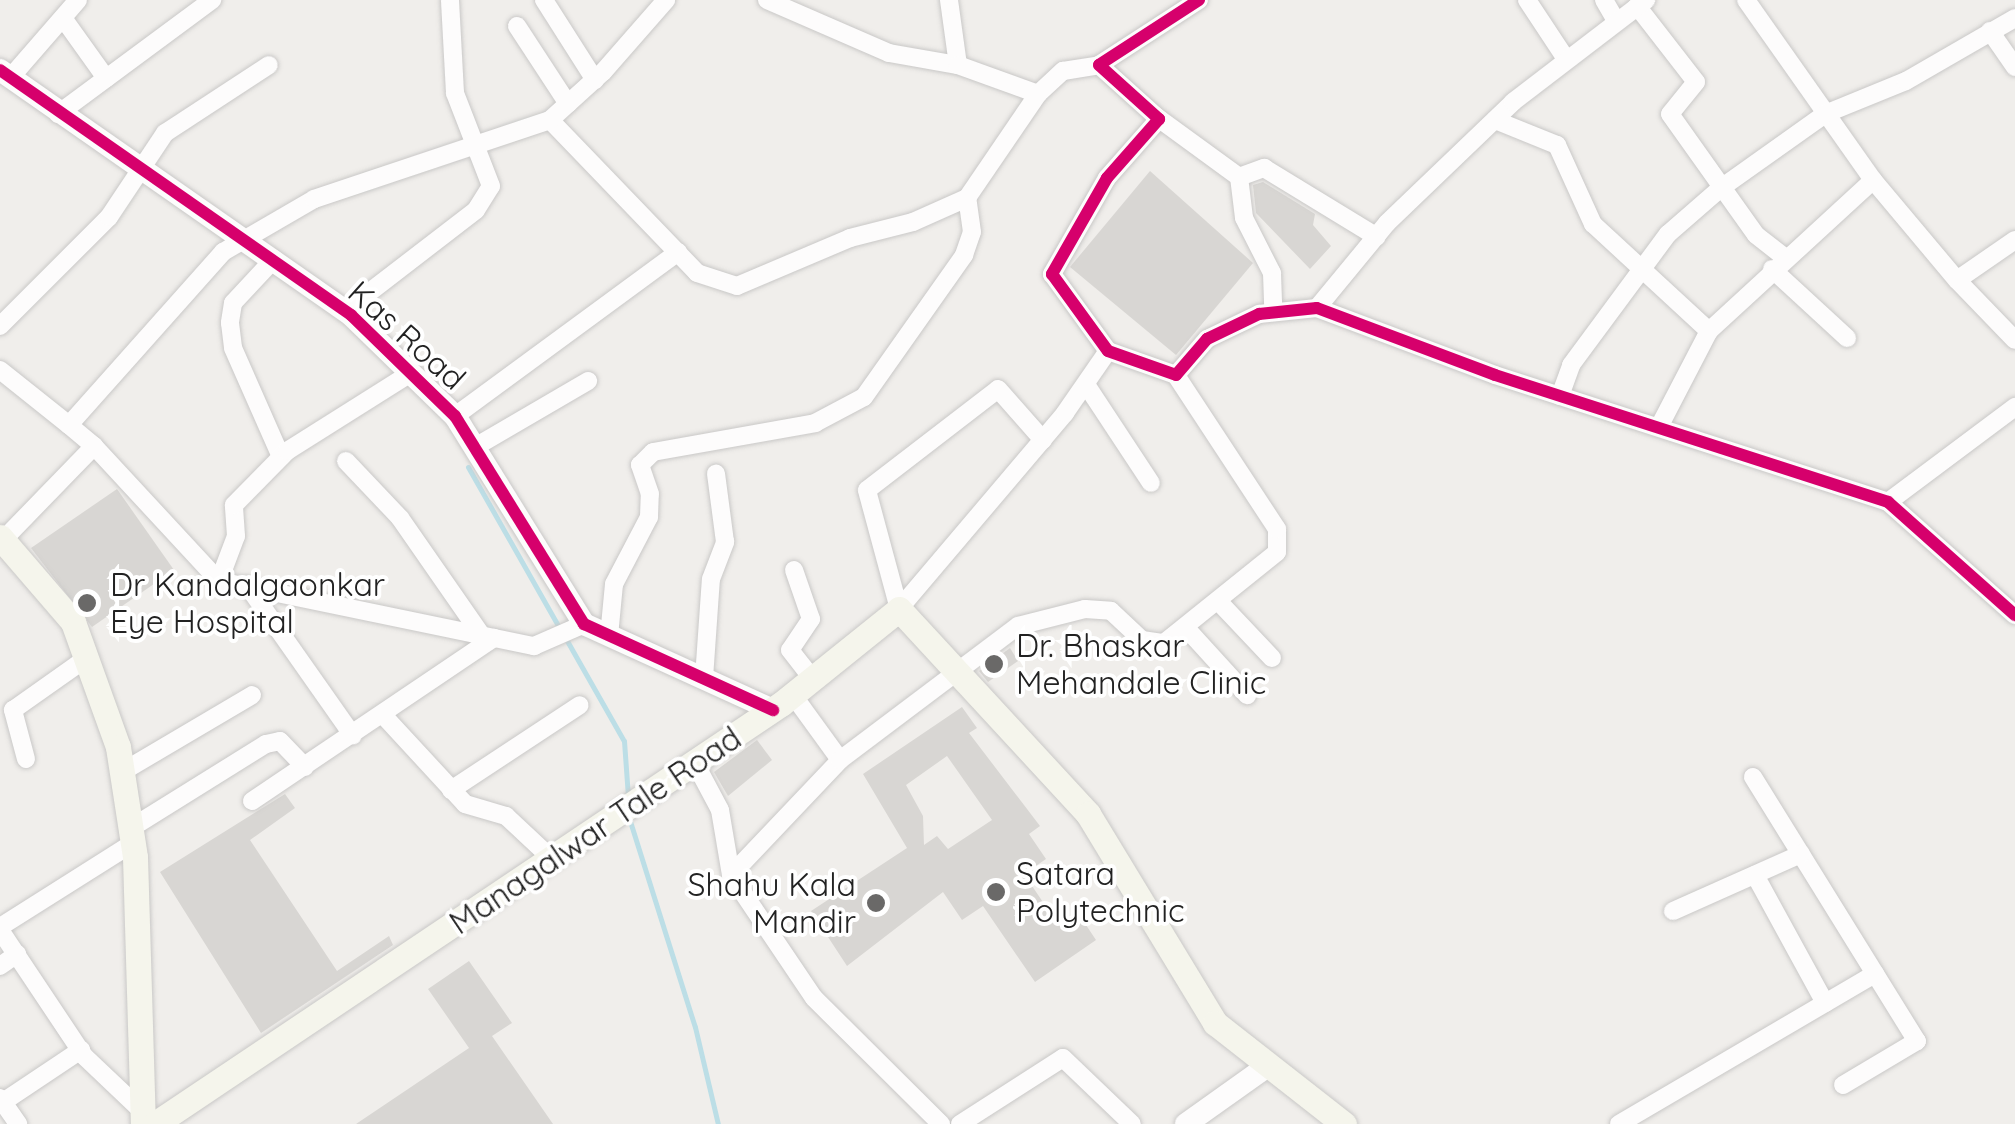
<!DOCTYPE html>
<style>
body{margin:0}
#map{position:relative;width:2015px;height:1124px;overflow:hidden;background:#f0eeeb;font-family:Quicksand,sans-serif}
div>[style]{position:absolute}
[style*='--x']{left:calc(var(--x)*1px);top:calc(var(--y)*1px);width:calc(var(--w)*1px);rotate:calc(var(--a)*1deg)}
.stream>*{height:5px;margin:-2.5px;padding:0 2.5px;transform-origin:2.5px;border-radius:2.5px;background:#bcdee6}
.building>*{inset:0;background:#d8d6d3}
.roads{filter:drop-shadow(0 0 2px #c9c8c7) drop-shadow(0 0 2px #c9c8c7)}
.minor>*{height:18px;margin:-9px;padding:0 9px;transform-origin:9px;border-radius:9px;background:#fdfcfc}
.tertiary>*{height:22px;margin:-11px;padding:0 11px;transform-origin:11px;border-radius:11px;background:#fdfcfc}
.secondary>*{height:25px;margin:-12.5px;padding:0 12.5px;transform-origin:12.5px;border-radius:12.5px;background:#f5f5ec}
.cycleway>*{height:12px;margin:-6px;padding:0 6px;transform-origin:6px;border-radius:6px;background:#d6006c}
.dots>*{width:28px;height:28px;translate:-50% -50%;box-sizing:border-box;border:5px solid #fff;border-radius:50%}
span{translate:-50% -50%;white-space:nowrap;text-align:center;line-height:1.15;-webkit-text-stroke:8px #fff;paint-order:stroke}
.street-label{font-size:32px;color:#222}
.poi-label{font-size:32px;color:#222}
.left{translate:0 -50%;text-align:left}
.right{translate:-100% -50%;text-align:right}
</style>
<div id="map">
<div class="stream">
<i style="--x:468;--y:467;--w:186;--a:60.4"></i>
<i style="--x:566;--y:639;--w:117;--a:60.4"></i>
<i style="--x:624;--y:741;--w:56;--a:85.9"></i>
<i style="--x:629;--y:818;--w:219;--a:72.5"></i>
<i style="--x:695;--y:1027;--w:100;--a:76.7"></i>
</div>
<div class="building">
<i style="clip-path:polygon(1150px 171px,1253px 263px,1176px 355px,1070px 267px)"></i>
<i style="clip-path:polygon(1263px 182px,1315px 214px,1313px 225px,1331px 246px,1310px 269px,1256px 213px,1253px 185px)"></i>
<i style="clip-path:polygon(117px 489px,174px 570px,92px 627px,31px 548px)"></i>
<i style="clip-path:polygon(1010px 648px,1018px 661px,988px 682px,979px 671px)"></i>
<i style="clip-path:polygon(evenodd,962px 707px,977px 728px,969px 733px,1040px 826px,1029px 834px,1046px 859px,1024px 874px,1059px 926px,1078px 913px,1096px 940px,1035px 982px,983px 906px,962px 920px,943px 892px,847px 966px,811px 911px,907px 848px,863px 774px,962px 707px,947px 756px,992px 820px,948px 849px,937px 836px,924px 845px,923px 816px,906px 785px,947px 756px)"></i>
<i style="clip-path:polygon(757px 740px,772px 760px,728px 796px,714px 772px)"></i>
<i style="clip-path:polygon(285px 794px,295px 808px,250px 840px,337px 971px,389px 936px,393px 945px,261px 1033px,160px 872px)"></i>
<i style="clip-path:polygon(469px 961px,512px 1023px,492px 1036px,553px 1124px,356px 1124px,469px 1048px,428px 989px)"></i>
</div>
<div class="roads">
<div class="minor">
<i style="--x:544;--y:0;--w:95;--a:57.5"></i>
<i style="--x:767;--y:0;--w:133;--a:23.5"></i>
<i style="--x:889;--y:53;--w:70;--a:9.9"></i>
<i style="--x:958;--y:65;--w:66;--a:-97.9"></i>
<i style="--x:1199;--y:0;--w:119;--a:147"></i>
<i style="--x:1099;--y:65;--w:81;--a:42"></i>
<i style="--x:1159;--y:119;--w:79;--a:131.4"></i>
<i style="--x:1107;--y:178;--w:111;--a:119.8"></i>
<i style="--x:1052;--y:274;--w:95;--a:54"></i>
<i style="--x:1108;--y:351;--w:72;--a:19.4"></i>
<i style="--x:1176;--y:375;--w:48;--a:-49.3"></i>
<i style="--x:1207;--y:339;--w:58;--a:-25.7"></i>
<i style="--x:1259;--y:314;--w:58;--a:-5.9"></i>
<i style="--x:1317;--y:308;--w:190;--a:20.6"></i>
<i style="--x:1495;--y:375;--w:413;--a:17.9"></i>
<i style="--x:1888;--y:502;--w:170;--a:41.7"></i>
<i style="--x:1527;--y:0;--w:71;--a:56.5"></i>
<i style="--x:1604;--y:0;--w:24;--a:60"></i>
<i style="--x:1746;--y:0;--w:220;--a:54.8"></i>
<i style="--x:1873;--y:180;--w:131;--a:50"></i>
<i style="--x:1637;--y:6;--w:96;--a:52.2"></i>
<i style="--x:1696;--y:82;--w:41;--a:129.1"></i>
<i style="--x:1670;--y:114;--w:148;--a:54.6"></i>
<i style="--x:1756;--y:235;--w:36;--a:38"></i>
<i style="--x:63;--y:18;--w:74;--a:54.4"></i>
<i style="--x:517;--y:26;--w:93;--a:56.8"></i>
<i style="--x:1990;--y:31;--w:44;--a:55.2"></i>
<i style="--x:958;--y:65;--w:85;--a:19.9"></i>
<i style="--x:11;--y:77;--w:102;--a:-49"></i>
<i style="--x:58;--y:114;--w:192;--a:-36.5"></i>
<i style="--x:1154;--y:115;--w:105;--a:36.1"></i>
<i style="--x:1239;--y:177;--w:41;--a:83"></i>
<i style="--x:1244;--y:218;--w:62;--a:63"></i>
<i style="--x:1272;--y:273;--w:36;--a:88"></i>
<i style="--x:550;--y:120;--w:212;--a:46.1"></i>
<i style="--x:697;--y:273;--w:42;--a:18"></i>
<i style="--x:737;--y:286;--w:123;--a:-23"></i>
<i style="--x:850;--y:238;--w:65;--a:-14.3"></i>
<i style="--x:913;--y:222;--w:59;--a:-24"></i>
<i style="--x:967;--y:198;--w:126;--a:-55.7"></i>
<i style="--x:1038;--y:94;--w:34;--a:-43"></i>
<i style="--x:1063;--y:71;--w:36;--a:-9"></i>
<i style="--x:1495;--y:120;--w:67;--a:22"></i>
<i style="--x:1557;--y:145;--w:87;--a:65.5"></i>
<i style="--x:1593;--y:224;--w:158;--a:42.7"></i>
<i style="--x:1239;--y:177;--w:27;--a:-20"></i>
<i style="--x:1264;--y:168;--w:132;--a:31.4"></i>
<i style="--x:2015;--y:240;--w:70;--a:145.4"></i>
<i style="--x:1957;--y:280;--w:83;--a:46"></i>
<i style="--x:274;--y:259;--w:60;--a:133"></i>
<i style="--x:233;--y:303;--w:20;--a:99"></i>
<i style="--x:230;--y:323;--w:25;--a:83"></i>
<i style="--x:233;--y:348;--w:119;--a:66.2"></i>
<i style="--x:1772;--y:269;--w:102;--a:42.6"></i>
<i style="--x:1317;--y:308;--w:110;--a:-50.5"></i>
<i style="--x:1387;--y:223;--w:175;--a:-43.8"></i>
<i style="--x:1513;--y:102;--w:168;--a:-37.5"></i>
<i style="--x:345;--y:311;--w:165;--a:-37.6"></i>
<i style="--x:476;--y:210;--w:28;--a:-58"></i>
<i style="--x:491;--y:186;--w:100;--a:-111.2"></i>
<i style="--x:455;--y:93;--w:93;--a:-93.1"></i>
<i style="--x:0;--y:326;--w:154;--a:-45"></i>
<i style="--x:109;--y:217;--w:101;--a:-56.3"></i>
<i style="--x:165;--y:133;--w:124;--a:-33.2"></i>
<i style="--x:0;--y:370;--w:88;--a:38.6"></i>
<i style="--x:1087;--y:386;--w:116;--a:56.6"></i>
<i style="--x:1560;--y:396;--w:33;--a:-70"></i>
<i style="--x:1571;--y:365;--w:163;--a:-53.5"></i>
<i style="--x:1668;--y:234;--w:70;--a:-41"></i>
<i style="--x:1721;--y:188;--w:128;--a:-35.4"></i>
<i style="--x:1825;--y:114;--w:87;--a:-22.2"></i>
<i style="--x:1906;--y:81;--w:126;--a:-30"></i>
<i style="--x:455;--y:416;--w:277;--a:-36.3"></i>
<i style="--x:1659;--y:427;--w:108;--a:-62.5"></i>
<i style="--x:1709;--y:331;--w:223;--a:-42.6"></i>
<i style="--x:94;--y:446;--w:33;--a:-140"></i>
<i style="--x:69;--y:425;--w:232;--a:-48.3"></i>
<i style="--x:223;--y:252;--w:105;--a:-30.2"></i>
<i style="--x:314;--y:199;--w:249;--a:-18.5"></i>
<i style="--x:550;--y:120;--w:72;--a:-42.2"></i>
<i style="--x:603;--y:72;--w:96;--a:-48.8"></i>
<i style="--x:475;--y:447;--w:131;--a:-30.3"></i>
<i style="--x:346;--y:461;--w:79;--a:46.5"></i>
<i style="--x:400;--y:518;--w:144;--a:55.2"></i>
<i style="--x:1888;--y:502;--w:159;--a:-36.8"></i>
<i style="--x:3;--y:540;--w:131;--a:-45.9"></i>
<i style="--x:94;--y:446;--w:184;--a:47.2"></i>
<i style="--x:219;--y:581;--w:322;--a:11.7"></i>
<i style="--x:534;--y:646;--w:55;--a:-23.7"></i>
<i style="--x:794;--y:570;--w:52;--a:70.9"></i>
<i style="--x:811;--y:619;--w:37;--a:124"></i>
<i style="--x:790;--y:650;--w:37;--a:52"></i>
<i style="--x:219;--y:581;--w:48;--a:-69.3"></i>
<i style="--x:236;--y:536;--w:31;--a:-94"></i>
<i style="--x:234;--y:505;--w:76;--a:-45.5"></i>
<i style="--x:287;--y:451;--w:146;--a:-32.2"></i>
<i style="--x:247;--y:585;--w:184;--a:54.9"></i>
<i style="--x:1219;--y:602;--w:77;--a:46.6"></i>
<i style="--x:899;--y:609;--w:123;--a:-105.1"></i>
<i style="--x:867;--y:490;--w:165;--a:-37.6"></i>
<i style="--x:998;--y:389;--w:68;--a:48.6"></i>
<i style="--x:899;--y:609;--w:257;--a:-49.7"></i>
<i style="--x:1065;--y:413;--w:75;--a:-55.3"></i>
<i style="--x:1186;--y:628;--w:91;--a:47.7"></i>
<i style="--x:609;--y:636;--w:52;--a:-84.5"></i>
<i style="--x:614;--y:584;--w:76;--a:-62.4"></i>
<i style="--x:649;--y:517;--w:23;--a:-88"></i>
<i style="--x:650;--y:494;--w:31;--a:-109"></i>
<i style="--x:640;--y:465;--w:18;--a:-45"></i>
<i style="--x:653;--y:452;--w:165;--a:-10.1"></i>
<i style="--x:815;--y:423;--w:55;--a:-28"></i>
<i style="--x:864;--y:397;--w:174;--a:-54.8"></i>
<i style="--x:964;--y:255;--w:24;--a:-71"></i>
<i style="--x:972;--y:232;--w:34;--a:-98"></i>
<i style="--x:704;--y:678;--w:99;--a:-86"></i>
<i style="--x:711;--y:579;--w:40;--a:-69"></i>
<i style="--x:725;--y:542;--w:69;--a:-97.5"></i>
<i style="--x:793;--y:695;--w:80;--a:54.1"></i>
<i style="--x:383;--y:715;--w:121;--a:47.3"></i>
<i style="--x:465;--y:804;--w:43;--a:16.3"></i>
<i style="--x:506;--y:816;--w:63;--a:43.1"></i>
<i style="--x:26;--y:759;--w:51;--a:-104.9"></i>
<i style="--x:13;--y:710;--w:92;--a:-35.2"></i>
<i style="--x:695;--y:763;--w:53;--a:62"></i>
<i style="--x:720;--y:810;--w:66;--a:80.4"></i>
<i style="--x:731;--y:875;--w:148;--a:56"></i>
<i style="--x:814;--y:998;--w:179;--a:44.8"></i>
<i style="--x:122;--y:772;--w:151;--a:-30.6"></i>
<i style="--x:1753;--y:777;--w:311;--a:58.2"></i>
<i style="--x:1917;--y:1041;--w:86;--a:149.3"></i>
<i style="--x:451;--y:790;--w:154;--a:-33.4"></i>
<i style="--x:252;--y:801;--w:292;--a:-34"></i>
<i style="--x:131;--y:828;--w:159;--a:-31.9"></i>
<i style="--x:266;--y:744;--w:14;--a:-12"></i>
<i style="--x:280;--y:741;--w:36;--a:46"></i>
<i style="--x:731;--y:875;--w:158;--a:-46.5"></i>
<i style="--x:840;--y:760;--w:223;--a:-37"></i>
<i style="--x:1018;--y:626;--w:69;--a:-14.2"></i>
<i style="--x:1085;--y:609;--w:26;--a:4"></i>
<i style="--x:1111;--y:611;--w:42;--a:43.1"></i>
<i style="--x:1142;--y:640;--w:22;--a:8"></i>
<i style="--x:1164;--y:643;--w:145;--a:-38.8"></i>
<i style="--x:1277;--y:552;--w:23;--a:-90"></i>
<i style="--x:1277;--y:529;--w:184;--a:-123.3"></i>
<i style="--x:1755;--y:875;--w:146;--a:61.3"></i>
<i style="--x:1673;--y:911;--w:140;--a:-24"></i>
<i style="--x:0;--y:927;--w:157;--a:-32.3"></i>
<i style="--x:0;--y:930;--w:151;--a:56.3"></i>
<i style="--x:84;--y:1056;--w:79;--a:43.5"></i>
<i style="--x:0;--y:966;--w:21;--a:-35"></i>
<i style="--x:0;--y:1098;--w:32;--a:55"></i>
<i style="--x:3;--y:1102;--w:94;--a:-33.7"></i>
<i style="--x:960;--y:1124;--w:122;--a:-32.7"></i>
<i style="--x:1063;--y:1058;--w:95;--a:43.7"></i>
<i style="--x:1619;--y:1124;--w:297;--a:-30.4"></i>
</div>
<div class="tertiary">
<i style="--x:0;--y:70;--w:428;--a:34.9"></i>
<i style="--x:351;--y:315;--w:145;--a:44.2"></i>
<i style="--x:455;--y:416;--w:245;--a:58.2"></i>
<i style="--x:584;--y:624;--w:208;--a:24.5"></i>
<i style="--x:1186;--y:1124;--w:102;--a:-35.4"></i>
</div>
<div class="secondary">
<i style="--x:0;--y:537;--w:112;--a:49.3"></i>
<i style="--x:73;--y:622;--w:133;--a:70.2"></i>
<i style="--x:118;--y:747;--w:111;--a:81.2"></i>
<i style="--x:135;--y:857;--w:267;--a:88.3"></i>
<i style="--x:155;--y:1124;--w:754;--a:-33.86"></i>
<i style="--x:781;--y:704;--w:151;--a:-38.8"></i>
<i style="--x:899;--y:609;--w:279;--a:47.3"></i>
<i style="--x:1088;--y:814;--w:245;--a:58.7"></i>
<i style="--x:1215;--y:1023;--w:164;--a:38.1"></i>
</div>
</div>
<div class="cycleway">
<i style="--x:1199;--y:0;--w:119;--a:147"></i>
<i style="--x:1099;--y:65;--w:81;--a:42"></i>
<i style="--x:1159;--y:119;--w:79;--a:131.4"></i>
<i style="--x:1107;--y:178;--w:111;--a:119.8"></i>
<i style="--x:1052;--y:274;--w:95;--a:54"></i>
<i style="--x:1108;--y:351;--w:72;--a:19.4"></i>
<i style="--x:1176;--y:375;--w:48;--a:-49.3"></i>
<i style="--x:1207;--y:339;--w:58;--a:-25.7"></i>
<i style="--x:1259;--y:314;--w:58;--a:-5.9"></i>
<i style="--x:1317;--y:308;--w:190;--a:20.6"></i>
<i style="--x:1495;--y:375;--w:413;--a:17.9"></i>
<i style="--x:1888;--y:502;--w:170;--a:41.7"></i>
<i style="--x:0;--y:70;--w:428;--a:34.9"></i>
<i style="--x:351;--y:315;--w:145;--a:44.2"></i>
<i style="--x:455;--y:416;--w:245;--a:58.2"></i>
<i style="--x:584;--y:624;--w:208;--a:24.5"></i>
</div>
<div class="dots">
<i style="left:87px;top:603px;background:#6a6968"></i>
<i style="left:994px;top:664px;background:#6a6968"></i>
<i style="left:996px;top:892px;background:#6a6968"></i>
<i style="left:876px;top:903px;background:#6a6968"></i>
</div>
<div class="street-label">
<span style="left:407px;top:335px;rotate:42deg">Kas Road</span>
<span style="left:595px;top:830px;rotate:-34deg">Managalwar Tale Road</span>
</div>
<div class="poi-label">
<span class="left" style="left:110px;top:603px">Dr Kandalgaonkar<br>Eye Hospital</span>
<span class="left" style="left:1016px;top:664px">Dr. Bhaskar<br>Mehandale Clinic</span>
<span class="left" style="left:1016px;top:892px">Satara<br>Polytechnic</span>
<span class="right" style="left:856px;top:903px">Shahu Kala<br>Mandir</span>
</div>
</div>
